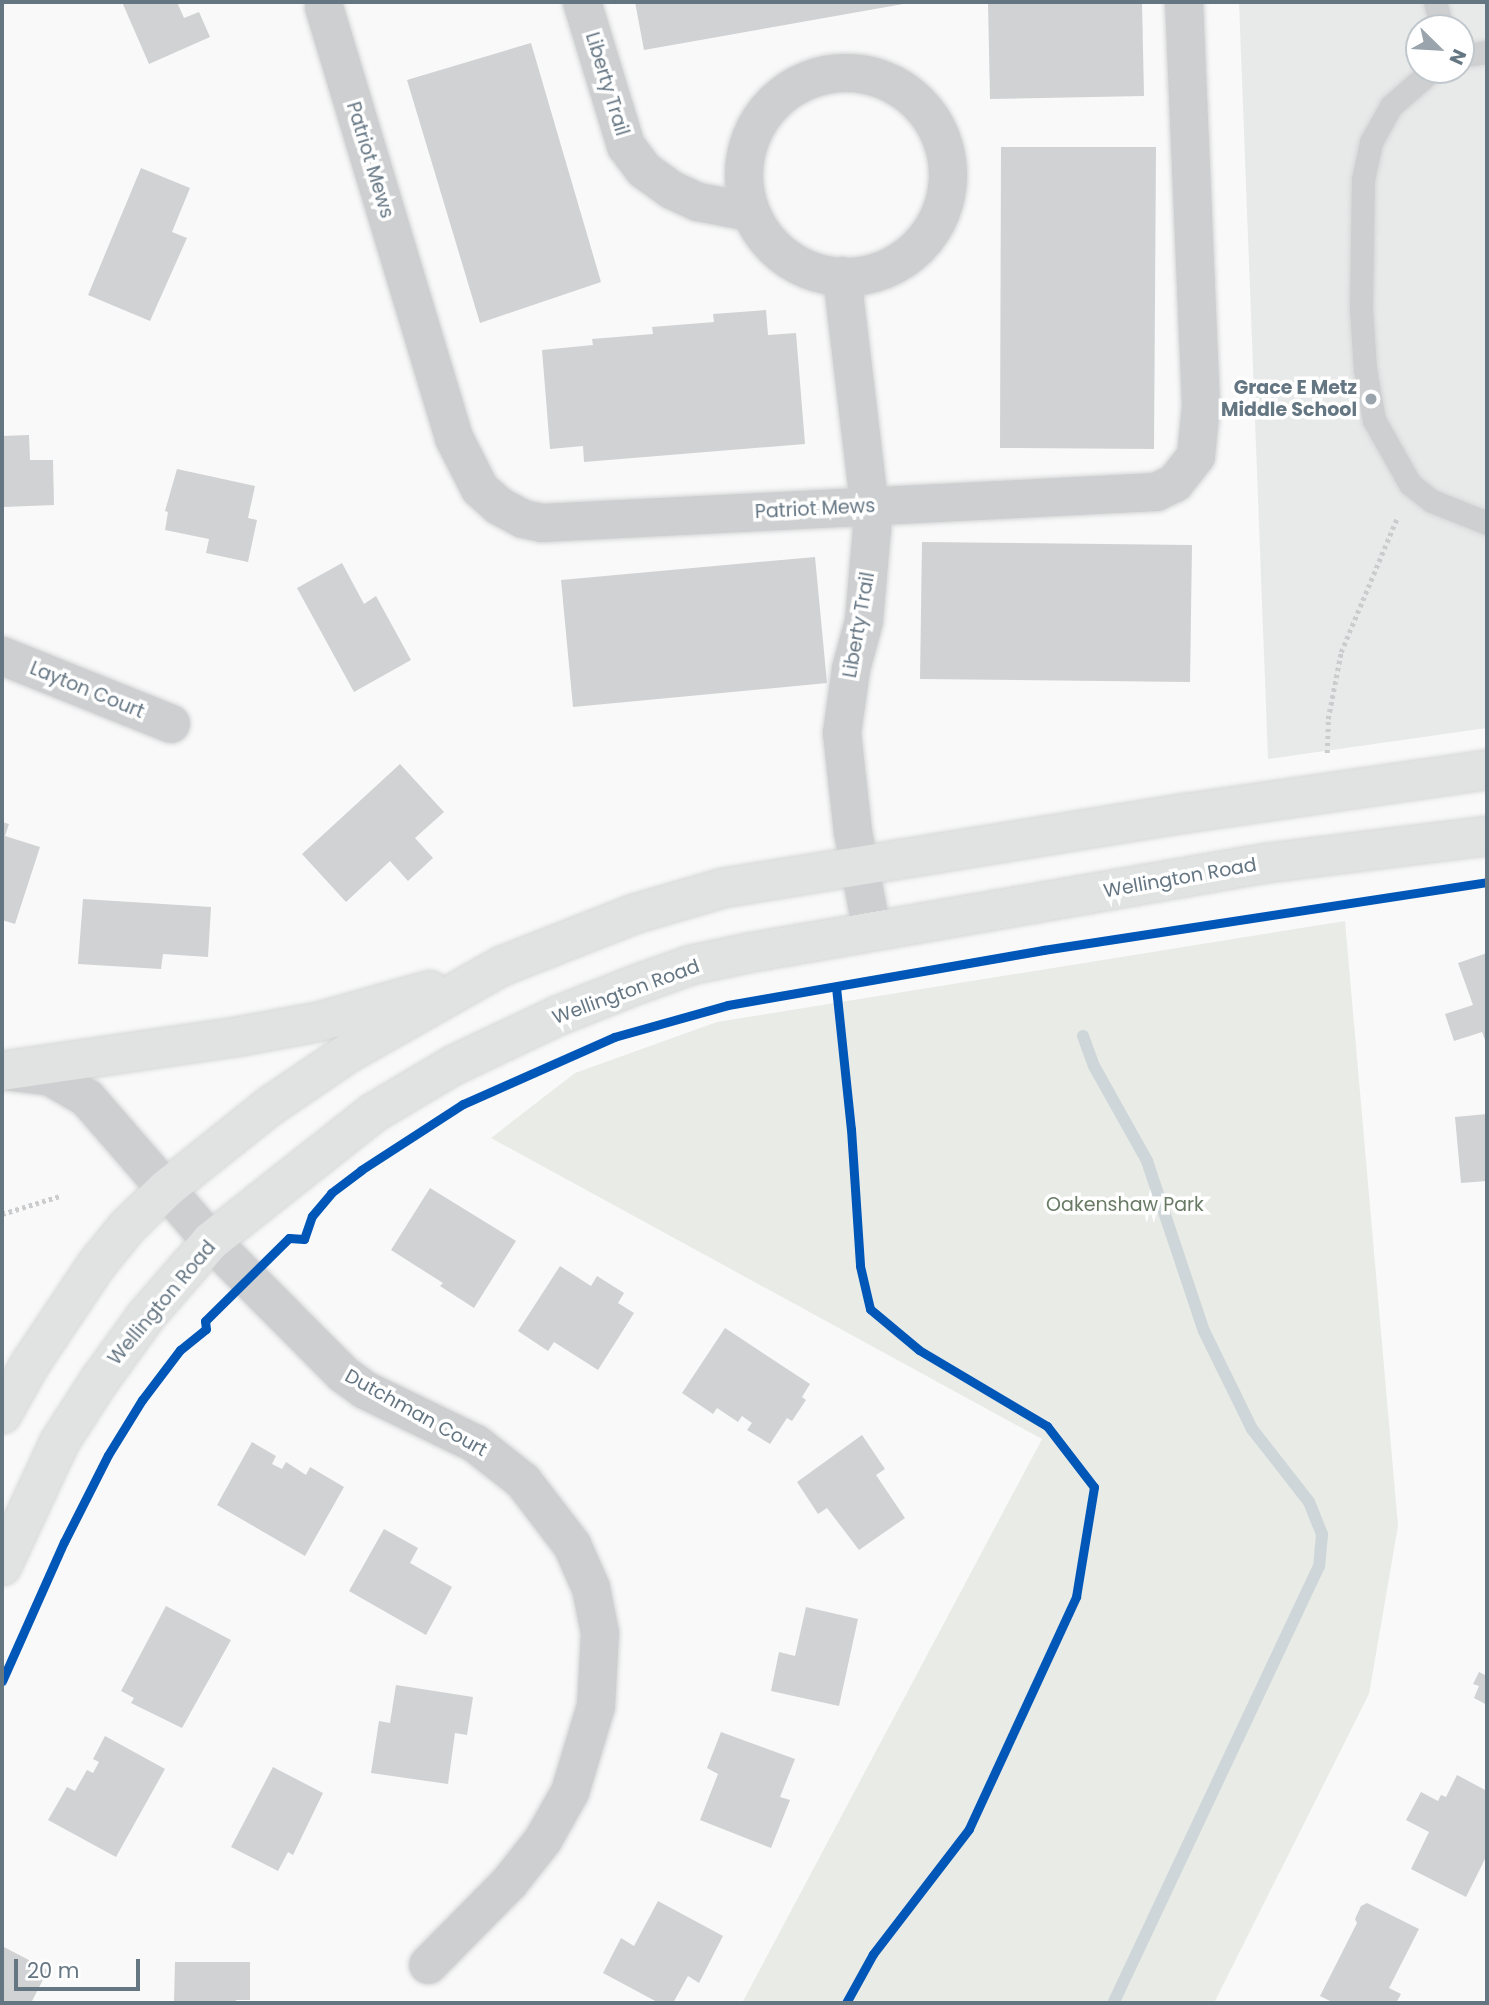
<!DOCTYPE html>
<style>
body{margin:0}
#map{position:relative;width:1489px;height:2005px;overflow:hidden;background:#f9f9f9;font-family:Poppins,sans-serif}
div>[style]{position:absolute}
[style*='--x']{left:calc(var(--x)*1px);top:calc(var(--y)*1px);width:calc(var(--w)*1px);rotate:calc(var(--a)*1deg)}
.built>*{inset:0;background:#e8e9e9}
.green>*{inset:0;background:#e8ebe6}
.stream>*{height:12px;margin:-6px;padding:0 6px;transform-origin:6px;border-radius:6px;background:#ced6d9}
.building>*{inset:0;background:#d0d2d3}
.path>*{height:4.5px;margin-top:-2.25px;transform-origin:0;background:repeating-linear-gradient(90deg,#cbcccd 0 3.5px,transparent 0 7px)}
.roads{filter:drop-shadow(0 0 2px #d5d6d7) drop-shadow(0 0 2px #d5d6d7)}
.service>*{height:23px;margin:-11.5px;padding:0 11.5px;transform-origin:11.5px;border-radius:11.5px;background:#cecfd0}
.minor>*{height:38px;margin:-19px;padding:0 19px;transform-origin:19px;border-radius:19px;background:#cecfd0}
.minor>.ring{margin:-19px;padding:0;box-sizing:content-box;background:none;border:38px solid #cecfd0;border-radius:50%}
.tertiary>*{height:38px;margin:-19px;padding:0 19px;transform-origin:19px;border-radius:19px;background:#cecfd0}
.secondary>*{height:38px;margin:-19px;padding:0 19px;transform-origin:19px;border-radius:19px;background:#e1e2e2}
.cycleway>*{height:9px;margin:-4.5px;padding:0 4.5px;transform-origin:4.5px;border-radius:4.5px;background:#0057b8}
.dots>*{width:19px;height:19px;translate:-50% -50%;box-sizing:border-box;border:4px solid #fff;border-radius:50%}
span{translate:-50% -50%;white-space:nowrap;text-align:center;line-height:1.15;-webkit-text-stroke:7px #fff;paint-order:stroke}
.street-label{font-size:19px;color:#657683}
.poi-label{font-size:19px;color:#657683;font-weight:700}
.right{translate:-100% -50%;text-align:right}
.park-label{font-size:19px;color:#687a64}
.frame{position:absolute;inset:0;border:4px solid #657683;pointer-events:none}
.north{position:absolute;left:1405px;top:14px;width:70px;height:70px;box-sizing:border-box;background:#fff;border:2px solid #c1c8cd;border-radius:50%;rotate:114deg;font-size:19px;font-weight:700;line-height:28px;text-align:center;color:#657683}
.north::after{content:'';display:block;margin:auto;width:24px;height:32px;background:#99a4ac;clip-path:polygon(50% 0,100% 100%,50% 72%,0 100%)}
.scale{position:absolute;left:14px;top:1959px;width:126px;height:32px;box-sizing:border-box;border:4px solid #657683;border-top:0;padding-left:9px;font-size:21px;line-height:24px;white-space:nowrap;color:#657683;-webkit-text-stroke:5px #fff;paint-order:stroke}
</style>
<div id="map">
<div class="built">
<i style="clip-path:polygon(evenodd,1239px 2px,1487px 2px,1487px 728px,1268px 759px,1239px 2px,1419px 28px,1461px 28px,1461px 70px,1419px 70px,1419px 28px)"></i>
</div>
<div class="green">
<i style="clip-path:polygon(1345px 921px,1398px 1526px,1369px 1694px,1214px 2003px,742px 2003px,1042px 1439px,491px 1138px,575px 1073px,717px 1022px)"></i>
</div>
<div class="stream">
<i style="--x:1083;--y:1036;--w:32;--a:70"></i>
<i style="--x:1094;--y:1066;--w:109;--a:60.8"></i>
<i style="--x:1147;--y:1161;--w:179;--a:71.5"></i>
<i style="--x:1204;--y:1331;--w:109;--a:63.9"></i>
<i style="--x:1252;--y:1429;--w:93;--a:52"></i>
<i style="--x:1309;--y:1502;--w:35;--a:68"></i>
<i style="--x:1322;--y:1534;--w:32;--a:95"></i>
<i style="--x:1319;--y:1566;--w:483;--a:115.2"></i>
</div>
<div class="building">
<i style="clip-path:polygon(122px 2px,177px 2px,184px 18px,199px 12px,210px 37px,149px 64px)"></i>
<i style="clip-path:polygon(635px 2px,909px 2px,909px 3px,644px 50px)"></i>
<i style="clip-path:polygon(988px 2px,1142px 2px,1144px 96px,990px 99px)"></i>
<i style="clip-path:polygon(531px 43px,601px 282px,480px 323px,407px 80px)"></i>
<i style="clip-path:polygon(1001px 147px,1156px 147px,1154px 449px,1000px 448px)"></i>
<i style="clip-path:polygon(141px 168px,190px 188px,172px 232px,187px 238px,150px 321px,88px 295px)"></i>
<i style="clip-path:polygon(766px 310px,768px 335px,796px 333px,805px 444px,584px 462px,583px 446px,550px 449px,542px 350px,593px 345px,592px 339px,653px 334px,652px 327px,714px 322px,713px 314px)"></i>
<i style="clip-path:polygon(29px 435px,30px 460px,53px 460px,54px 505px,4px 507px,2px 436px)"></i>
<i style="clip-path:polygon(177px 469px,255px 486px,248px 518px,257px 520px,248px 562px,206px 553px,209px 539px,165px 530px,168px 512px,165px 511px)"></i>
<i style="clip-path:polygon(922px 542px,1192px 545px,1190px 682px,920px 679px)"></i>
<i style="clip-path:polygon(815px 557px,827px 683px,573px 707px,561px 580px)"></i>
<i style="clip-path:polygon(342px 563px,364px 604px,376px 596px,411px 660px,354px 692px,297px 588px)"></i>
<i style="clip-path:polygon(400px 764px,444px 812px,415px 838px,433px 858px,408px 881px,390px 861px,346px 902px,302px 854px)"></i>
<i style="clip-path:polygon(2px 822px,9px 824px,5px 836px,40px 847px,15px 924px,2px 920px)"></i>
<i style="clip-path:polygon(83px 899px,211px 907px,208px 957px,163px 954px,161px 969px,78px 964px)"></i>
<i style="clip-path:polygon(1487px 953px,1487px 1045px,1482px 1032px,1454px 1041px,1445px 1014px,1473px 1005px,1458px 963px)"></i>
<i style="clip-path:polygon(1487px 1114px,1487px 1181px,1461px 1183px,1455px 1117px)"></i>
<i style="clip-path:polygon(430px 1188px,516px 1241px,474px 1308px,440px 1286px,443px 1283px,391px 1250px)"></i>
<i style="clip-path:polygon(560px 1266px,591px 1286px,597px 1276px,624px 1293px,618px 1303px,634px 1313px,598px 1370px,554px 1342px,548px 1351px,518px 1331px)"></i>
<i style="clip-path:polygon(725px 1328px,810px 1384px,802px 1397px,806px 1400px,792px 1421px,787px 1418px,770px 1444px,747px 1430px,752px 1423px,742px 1416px,738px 1422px,717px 1408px,713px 1414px,682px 1393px)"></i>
<i style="clip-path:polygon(862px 1435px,885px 1469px,876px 1475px,905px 1518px,859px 1550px,827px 1508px,818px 1514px,797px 1482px)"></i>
<i style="clip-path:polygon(252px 1442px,276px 1456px,272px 1464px,282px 1469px,286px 1462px,306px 1475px,310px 1467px,344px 1487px,305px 1556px,217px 1505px)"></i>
<i style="clip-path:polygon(384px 1529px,418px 1548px,410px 1563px,452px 1587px,426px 1635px,349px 1591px)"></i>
<i style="clip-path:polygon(166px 1606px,231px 1640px,182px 1728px,131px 1703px,134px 1698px,121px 1691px)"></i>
<i style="clip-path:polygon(806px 1607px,858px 1619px,839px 1706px,771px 1691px,779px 1652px,795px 1656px)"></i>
<i style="clip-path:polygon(1487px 1671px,1487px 1705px,1474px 1698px,1479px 1686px,1473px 1684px,1479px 1672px,1485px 1675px)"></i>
<i style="clip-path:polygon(396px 1685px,473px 1697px,467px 1735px,455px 1733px,448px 1784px,371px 1773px,379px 1721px,390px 1723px)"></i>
<i style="clip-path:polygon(721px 1732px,795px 1759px,780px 1797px,790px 1800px,771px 1848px,700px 1820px,718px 1774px,707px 1768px)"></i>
<i style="clip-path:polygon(105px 1736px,165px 1769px,116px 1857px,48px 1820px,67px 1787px,75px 1791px,87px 1770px,93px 1773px,99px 1762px,93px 1759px)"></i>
<i style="clip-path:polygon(273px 1767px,323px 1793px,293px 1855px,288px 1852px,278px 1871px,231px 1847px)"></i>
<i style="clip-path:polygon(1457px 1775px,1487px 1791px,1487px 1855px,1466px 1897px,1411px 1869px,1429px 1832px,1406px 1820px,1421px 1792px,1438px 1801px,1441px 1795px,1446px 1797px)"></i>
<i style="clip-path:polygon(658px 1901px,723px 1936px,699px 1983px,688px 1976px,673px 2003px,659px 2003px,603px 1973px,621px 1938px,634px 1946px)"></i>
<i style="clip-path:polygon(1367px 1903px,1419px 1929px,1389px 1988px,1401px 1994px,1396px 2003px,1334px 2003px,1320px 1996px,1357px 1923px,1355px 1919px,1361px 1906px)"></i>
<i style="clip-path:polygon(2px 1946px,48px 1970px,31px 2003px,2px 2003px)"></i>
<i style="clip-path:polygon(175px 1962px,250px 1962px,250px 2000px,236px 2000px,236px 2003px,162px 2003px,162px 2001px,174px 2001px)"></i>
</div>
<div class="path">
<i style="--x:1327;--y:753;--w:34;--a:-88"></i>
<i style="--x:1328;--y:719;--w:68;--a:-79"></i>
<i style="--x:1341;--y:652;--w:145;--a:-67.3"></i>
<i style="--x:2;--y:1214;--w:61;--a:-17.2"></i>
</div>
<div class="roads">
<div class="service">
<i style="--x:1435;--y:2;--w:27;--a:75"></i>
<i style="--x:1461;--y:56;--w:26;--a:-9"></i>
<i style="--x:1432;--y:70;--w:55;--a:138.7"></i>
<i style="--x:1391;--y:106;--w:41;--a:119.1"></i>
<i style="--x:1371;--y:142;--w:38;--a:102"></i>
<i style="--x:1363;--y:179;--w:130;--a:90.9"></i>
<i style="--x:1361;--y:309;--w:60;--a:86.2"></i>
<i style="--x:1365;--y:369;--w:52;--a:80"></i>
<i style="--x:1374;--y:420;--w:73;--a:60.6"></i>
<i style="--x:1410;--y:484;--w:28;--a:38"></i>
<i style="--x:1432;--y:501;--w:59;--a:21.8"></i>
</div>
<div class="minor">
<i style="--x:582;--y:2;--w:151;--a:73"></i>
<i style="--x:626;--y:146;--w:30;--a:53"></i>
<i style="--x:644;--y:170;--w:34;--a:36"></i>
<i style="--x:672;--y:190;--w:29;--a:25"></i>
<i style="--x:698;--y:202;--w:53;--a:10.9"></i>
<i style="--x:324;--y:7;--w:450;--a:73.2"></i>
<i style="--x:454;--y:438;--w:57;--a:63"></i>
<i style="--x:480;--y:489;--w:25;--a:42"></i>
<i style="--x:499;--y:506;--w:27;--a:28"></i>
<i style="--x:523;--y:519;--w:19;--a:12"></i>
<i style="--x:542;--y:523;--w:615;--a:-2.89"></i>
<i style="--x:1156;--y:492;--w:21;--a:-25"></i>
<i style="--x:1175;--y:483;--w:34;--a:-52"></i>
<i style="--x:1196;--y:456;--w:50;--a:-84.3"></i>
<i style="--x:1201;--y:406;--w:404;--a:-92.4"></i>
<i class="ring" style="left:744px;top:73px;width:166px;height:166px"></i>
<i style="--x:842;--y:276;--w:255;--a:83.2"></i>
<i style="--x:872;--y:529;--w:92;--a:95"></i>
<i style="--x:864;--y:621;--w:50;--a:105.2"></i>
<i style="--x:851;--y:669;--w:65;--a:98"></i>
<i style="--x:842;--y:733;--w:100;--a:83.7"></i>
<i style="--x:853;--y:832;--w:101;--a:79.1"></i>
<i style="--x:2;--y:656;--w:182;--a:21.9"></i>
<i style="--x:211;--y:1241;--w:187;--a:45.2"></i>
<i style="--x:343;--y:1374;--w:27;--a:36"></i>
<i style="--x:365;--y:1390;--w:123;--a:25.9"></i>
<i style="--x:476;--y:1444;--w:60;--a:38.2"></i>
<i style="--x:523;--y:1481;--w:81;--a:52.6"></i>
<i style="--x:572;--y:1545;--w:47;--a:66.2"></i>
<i style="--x:591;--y:1588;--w:46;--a:78.7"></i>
<i style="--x:600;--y:1633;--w:73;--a:93.1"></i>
<i style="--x:596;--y:1706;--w:90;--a:106.8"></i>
<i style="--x:570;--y:1792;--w:55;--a:119.4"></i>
<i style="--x:543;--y:1840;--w:55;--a:128.3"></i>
<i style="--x:509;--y:1883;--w:115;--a:134.6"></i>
</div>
<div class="tertiary">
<i style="--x:12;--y:1072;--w:39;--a:7"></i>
<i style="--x:51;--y:1077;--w:42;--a:30.3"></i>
<i style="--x:87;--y:1098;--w:189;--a:49.1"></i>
</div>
<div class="secondary">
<i style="--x:2;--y:1071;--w:236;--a:-8.3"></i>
<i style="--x:236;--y:1037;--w:83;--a:-10.4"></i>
<i style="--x:318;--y:1022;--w:116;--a:-15.9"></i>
<i style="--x:2;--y:1414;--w:57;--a:-60.8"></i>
<i style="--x:30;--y:1364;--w:120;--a:-56.2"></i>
<i style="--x:97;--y:1264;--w:49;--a:-50.8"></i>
<i style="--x:128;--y:1226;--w:53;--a:-44.2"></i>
<i style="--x:166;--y:1189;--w:133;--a:-38.6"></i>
<i style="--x:270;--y:1106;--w:94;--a:-34.2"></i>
<i style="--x:348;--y:1053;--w:177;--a:-29.5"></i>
<i style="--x:502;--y:966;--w:142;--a:-21.5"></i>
<i style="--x:634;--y:914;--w:93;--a:-16.3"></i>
<i style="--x:723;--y:888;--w:470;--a:-9.2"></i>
<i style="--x:1187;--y:813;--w:303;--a:-8.2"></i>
<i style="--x:2;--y:1566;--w:136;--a:-65.1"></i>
<i style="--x:59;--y:1443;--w:74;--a:-57.2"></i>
<i style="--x:99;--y:1381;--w:80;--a:-54.1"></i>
<i style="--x:146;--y:1316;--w:99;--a:-49.1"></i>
<i style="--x:211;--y:1241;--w:206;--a:-38.3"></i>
<i style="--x:373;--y:1113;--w:94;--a:-30.7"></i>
<i style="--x:454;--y:1065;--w:114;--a:-25.4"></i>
<i style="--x:557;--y:1016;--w:87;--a:-21.6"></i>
<i style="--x:638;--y:984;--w:56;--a:-19.7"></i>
<i style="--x:691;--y:965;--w:58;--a:-11.9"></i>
<i style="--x:748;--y:953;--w:527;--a:-9.84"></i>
<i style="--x:1267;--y:863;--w:222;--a:-7"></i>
</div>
</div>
<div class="cycleway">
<i style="--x:836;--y:987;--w:143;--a:84"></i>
<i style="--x:851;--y:1129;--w:137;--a:86.2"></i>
<i style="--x:860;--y:1266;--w:44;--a:76.9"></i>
<i style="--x:870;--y:1309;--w:64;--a:39.9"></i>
<i style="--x:919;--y:1350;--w:149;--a:30.7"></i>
<i style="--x:1047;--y:1426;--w:77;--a:52.4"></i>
<i style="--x:1094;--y:1487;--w:111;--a:99.3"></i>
<i style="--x:1076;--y:1597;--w:255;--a:114.8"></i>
<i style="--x:969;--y:1829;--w:158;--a:127.5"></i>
<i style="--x:873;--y:1954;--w:56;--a:118.9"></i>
<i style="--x:2;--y:1681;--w:152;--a:-66"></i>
<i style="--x:64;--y:1542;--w:97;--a:-63.2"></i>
<i style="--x:108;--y:1455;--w:65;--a:-58.3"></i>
<i style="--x:142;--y:1400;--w:63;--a:-52.8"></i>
<i style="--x:180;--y:1350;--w:33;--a:-39"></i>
<i style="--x:206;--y:1329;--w:8;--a:-97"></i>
<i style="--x:205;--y:1321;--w:118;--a:-44.7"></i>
<i style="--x:289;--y:1238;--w:15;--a:4"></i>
<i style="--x:304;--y:1239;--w:24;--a:-71"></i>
<i style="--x:312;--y:1216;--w:30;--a:-50"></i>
<i style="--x:331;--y:1193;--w:38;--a:-37"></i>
<i style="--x:361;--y:1170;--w:121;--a:-32.9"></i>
<i style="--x:463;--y:1104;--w:165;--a:-23.9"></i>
<i style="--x:614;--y:1037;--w:118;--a:-15.7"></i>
<i style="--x:728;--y:1005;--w:320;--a:-9.9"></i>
<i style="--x:1043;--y:950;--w:449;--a:-8.7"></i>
</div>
<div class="dots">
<i style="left:1371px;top:399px;background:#99a4ac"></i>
</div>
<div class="street-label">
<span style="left:607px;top:84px;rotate:73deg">Liberty Trail</span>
<span style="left:370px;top:160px;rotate:73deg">Patriot Mews</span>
<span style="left:815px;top:509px;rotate:-3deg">Patriot Mews</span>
<span style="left:859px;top:625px;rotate:-80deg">Liberty Trail</span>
<span style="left:87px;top:690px;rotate:22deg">Layton Court</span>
<span style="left:1180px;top:878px;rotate:-10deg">Wellington Road</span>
<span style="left:626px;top:992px;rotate:-20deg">Wellington Road</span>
<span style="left:162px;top:1303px;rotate:-50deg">Wellington Road</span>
<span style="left:416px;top:1413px;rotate:29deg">Dutchman Court</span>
</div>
<div class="poi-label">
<span class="right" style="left:1357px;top:399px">Grace E Metz<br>Middle School</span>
</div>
<div class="park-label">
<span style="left:1125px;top:1205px">Oakenshaw Park</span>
</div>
<div class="frame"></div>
<div class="north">N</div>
<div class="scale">20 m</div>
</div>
